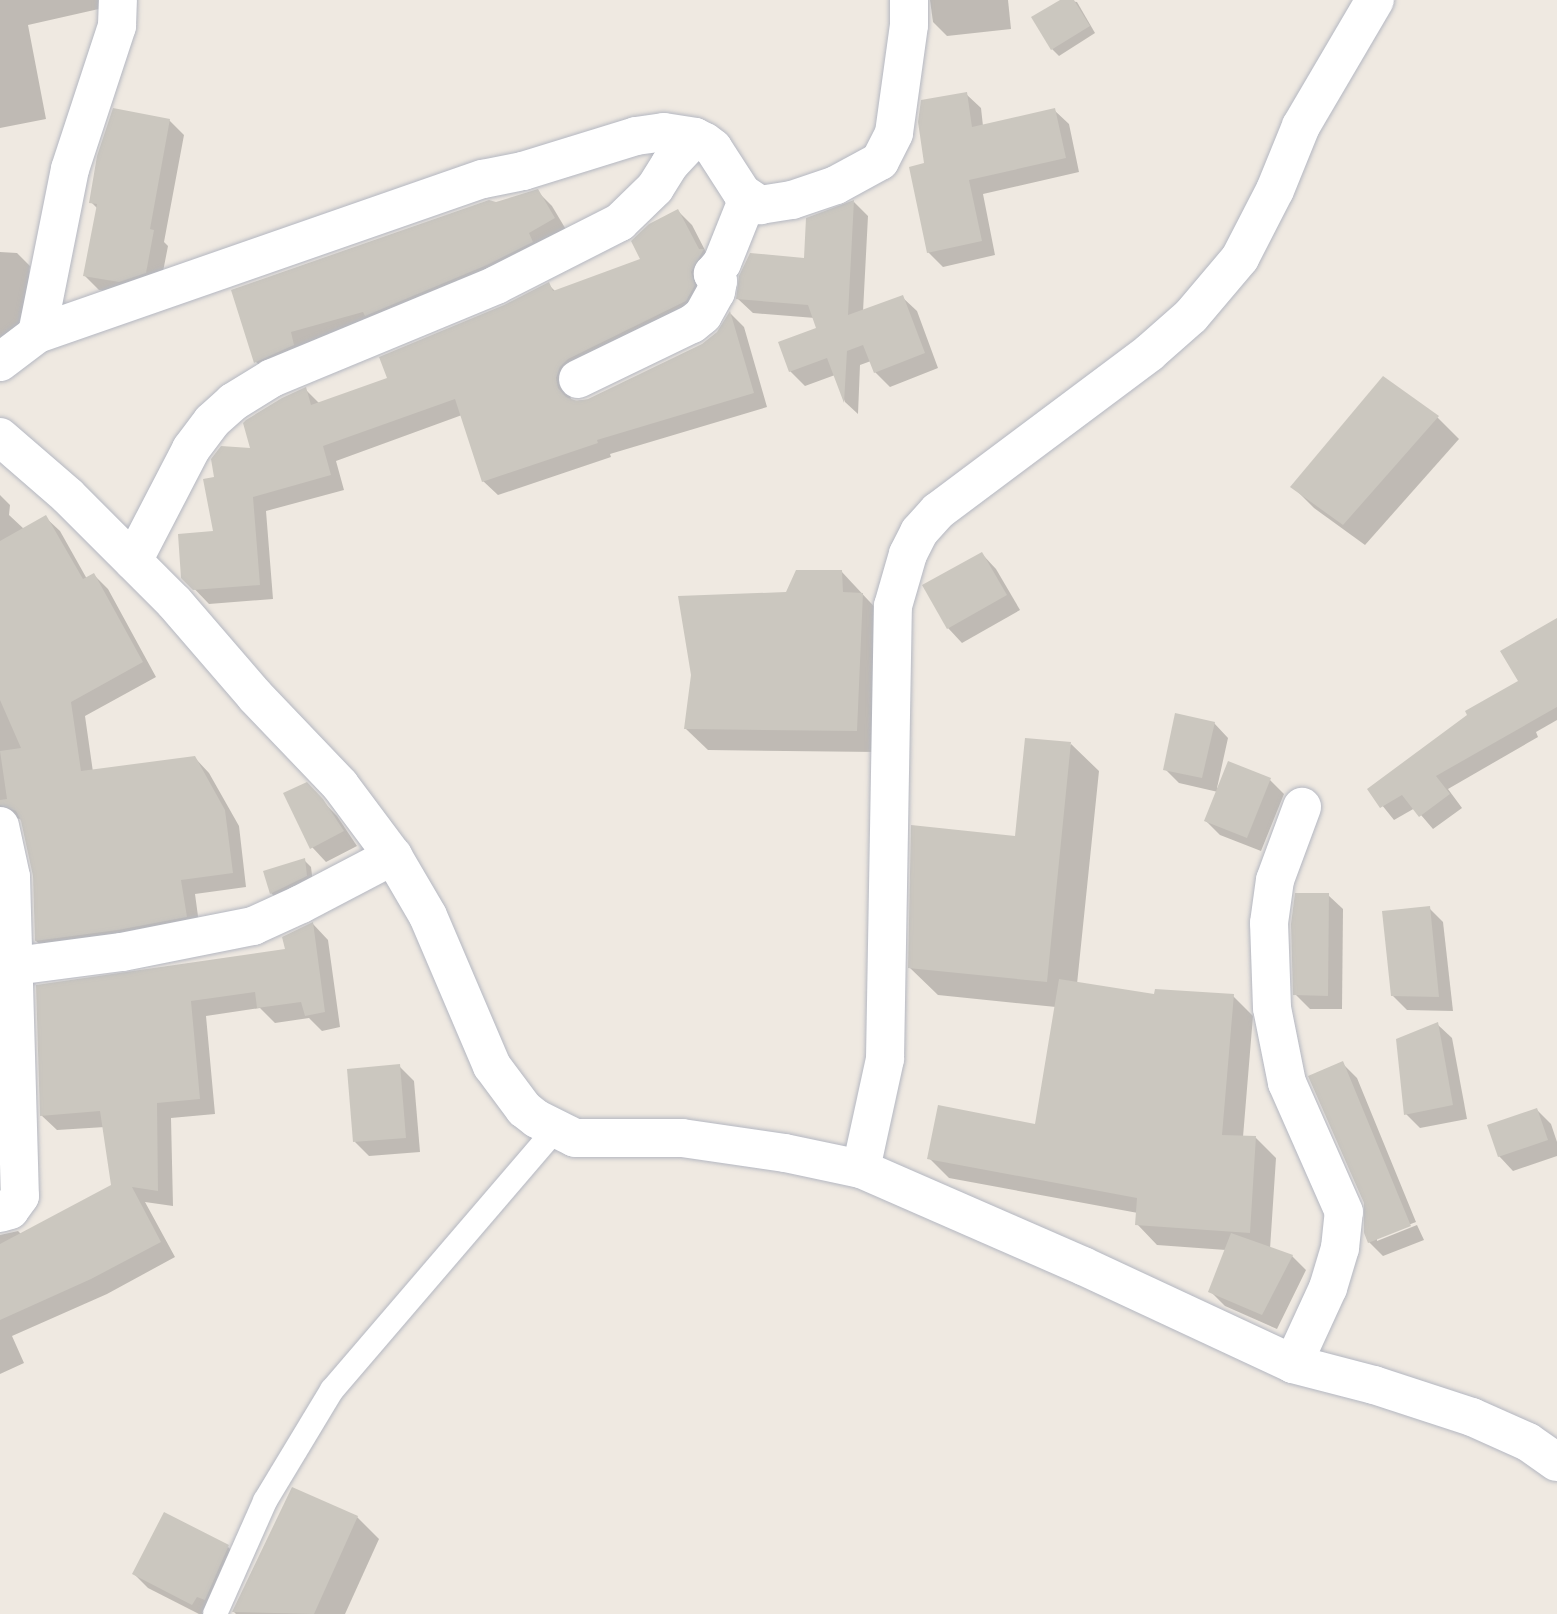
<!DOCTYPE html>
<style>
body{margin:0}
#map{position:relative;width:1557px;height:1614px;overflow:hidden;background:#efe9e1;font-family:Montserrat,sans-serif}
div>[style]{position:absolute}
[style*='--x']{left:calc(var(--x)*1px);top:calc(var(--y)*1px);width:calc(var(--w)*1px);rotate:calc(var(--a)*1deg)}
.shadow>*{inset:0;background:#0003}
.building>*{inset:0;background:#cbc7bf}
.roads{filter:drop-shadow(0 0 2px #b4b7c1) drop-shadow(0 0 2px #b4b7c1)}
.service>*{height:24px;margin:-12px;padding:0 12px;transform-origin:12px;border-radius:12px;background:#fff}
.minor>*{height:38px;margin:-19px;padding:0 19px;transform-origin:19px;border-radius:19px;background:#fff}
.tertiary>*{height:38px;margin:-19px;padding:0 19px;transform-origin:19px;border-radius:19px;background:#fff}
span{translate:-50% -50%;white-space:nowrap;text-align:center;line-height:1.15;-webkit-text-stroke:5px #fff;paint-order:stroke}
</style>
<div id="map">
<div class="shadow">
<i style="clip-path:polygon(0 0,117px 0,112px 6px,28px 25px,46px 119px,0 128px)"></i>
<i style="clip-path:polygon(930px 0,1008px 0,1011px 29px,947px 36px,933px 22px)"></i>
<i style="clip-path:polygon(1063px 0,1077px 2px,1095px 33px,1059px 56px,1052px 49px)"></i>
<i style="clip-path:polygon(966px 94px,981px 108px,983px 126px,1054px 110px,1069px 124px,1079px 172px,983px 194px,995px 255px,943px 267px,928px 252px,926px 165px)"></i>
<i style="clip-path:polygon(169px 120px,184px 135px,164px 242px,168px 246px,160px 287px,134px 296px,99px 290px,85px 276px,98px 209px,91px 202px)"></i>
<i style="clip-path:polygon(537px 191px,552px 206px,568px 233px,270px 376px,256px 362px,233px 291px)"></i>
<i style="clip-path:polygon(854px 202px,868px 216px,863px 312px,902px 297px,917px 311px,938px 368px,890px 387px,875px 372px,871px 361px,860px 365px,858px 414px,845px 402px,835px 375px,805px 386px,790px 371px,819px 329px,815px 318px,753px 313px,738px 299px,806px 259px)"></i>
<i style="clip-path:polygon(678px 211px,692px 225px,708px 256px,708px 301px,570px 393px,571px 401px,588px 400px,703px 345px,719px 333px,731px 314px,744px 327px,767px 407px,610px 454px,611px 457px,498px 495px,483px 481px,462px 415px,336px 461px,344px 490px,266px 511px,273px 599px,209px 604px,183px 577px,215px 533px,216px 479px,252px 450px,306px 390px,320px 404px,389px 379px,505px 307px,549px 285px,556px 292px,643px 260px)"></i>
<i style="clip-path:polygon(0 232px,0 252px,17px 253px,30px 266px,28px 289px,13px 348px,0 359px)"></i>
<i style="clip-path:polygon(1437px 417px,1459px 439px,1365px 545px,1314px 508px,1293px 487px)"></i>
<i style="clip-path:polygon(0 495px,10px 505px,9px 515px,24px 529px,45px 517px,60px 531px,87px 579px,94px 575px,108px 589px,156px 677px,85px 716px,93px 772px,195px 758px,209px 773px,239px 826px,246px 887px,195px 894px,200px 931px,51px 955px,36px 941px,35px 876px,22px 819px,10px 818px,0 823px)"></i>
<i style="clip-path:polygon(982px 554px,996px 569px,1020px 610px,962px 643px,948px 628px)"></i>
<i style="clip-path:polygon(841px 571px,883px 616px,878px 752px,708px 750px,686px 729px,787px 594px)"></i>
<i style="clip-path:polygon(1557px 620px,1557px 720px,1536px 732px,1538px 737px,1448px 789px,1462px 808px,1433px 829px,1415px 808px,1394px 820px,1369px 789px,1520px 682px)"></i>
<i style="clip-path:polygon(1214px 723px,1228px 738px,1217px 788px,1270px 780px,1284px 794px,1261px 851px,1220px 835px,1206px 821px,1218px 792px,1179px 783px,1165px 769px)"></i>
<i style="clip-path:polygon(1071px 744px,1099px 771px,1077px 984px,1156px 996px,1233px 996px,1253px 1016px,1243px 1137px,1256px 1138px,1276px 1158px,1270px 1249px,1292px 1256px,1306px 1270px,1277px 1329px,1225px 1306px,1211px 1292px,1226px 1250px,1157px 1245px,1137px 1224px,1138px 1213px,949px 1178px,929px 1158px,1036px 1126px,1056px 1007px,938px 995px,910px 968px,1017px 837px)"></i>
<i style="clip-path:polygon(306px 784px,337px 816px,357px 846px,326px 862px,312px 847px)"></i>
<i style="clip-path:polygon(304px 860px,311px 867px,313px 883px,278px 900px,271px 893px)"></i>
<i style="clip-path:polygon(1328px 895px,1343px 909px,1342px 1009px,1310px 1009px,1295px 994px)"></i>
<i style="clip-path:polygon(1429px 908px,1443px 922px,1453px 1011px,1407px 1010px,1393px 996px)"></i>
<i style="clip-path:polygon(313px 924px,328px 940px,340px 1027px,322px 1031px,309px 1018px,275px 1023px,260px 1008px,206px 1016px,215px 1114px,171px 1118px,173px 1206px,145px 1202px,175px 1257px,107px 1294px,12px 1336px,24px 1363px,0 1374px,0 1235px,18px 1231px,21px 1234px,113px 1186px,105px 1127px,57px 1130px,41px 1115px,38px 987px,288px 950px)"></i>
<i style="clip-path:polygon(1437px 1024px,1452px 1038px,1467px 1119px,1420px 1128px,1406px 1114px)"></i>
<i style="clip-path:polygon(1342px 1063px,1357px 1078px,1416px 1222px,1377px 1237px,1377px 1241px,1417px 1225px,1424px 1240px,1383px 1256px,1369px 1242px,1366px 1203px)"></i>
<i style="clip-path:polygon(399px 1066px,414px 1081px,420px 1152px,369px 1156px,355px 1142px)"></i>
<i style="clip-path:polygon(1537px 1110px,1551px 1124px,1557px 1142px,1557px 1156px,1513px 1171px,1499px 1156px)"></i>
<i style="clip-path:polygon(293px 1489px,357px 1517px,379px 1539px,345px 1614px,236px 1614px,234px 1612px)"></i>
<i style="clip-path:polygon(228px 1547px,243px 1561px,209px 1614px,199px 1614px,148px 1588px,134px 1574px)"></i>
</div>
<div class="building">
<i style="clip-path:polygon(1060px 0,1074px 0,1090px 26px,1051px 50px,1031px 17px)"></i>
<i style="clip-path:polygon(967px 92px,972px 127px,1055px 108px,1066px 158px,969px 180px,982px 241px,927px 253px,909px 167px,924px 163px,918px 122px,921px 100px)"></i>
<i style="clip-path:polygon(113px 108px,170px 119px,150px 229px,154px 230px,146px 273px,119px 282px,83px 276px,97px 204px,89px 203px,97px 156px)"></i>
<i style="clip-path:polygon(538px 189px,555px 218px,529px 233px,533px 242px,487px 265px,365px 316px,363px 312px,291px 332px,294px 345px,254px 363px,231px 290px,489px 200px,496px 202px)"></i>
<i style="clip-path:polygon(854px 200px,848px 315px,903px 295px,925px 353px,874px 373px,863px 345px,847px 351px,844px 403px,827px 358px,789px 372px,778px 342px,816px 328px,808px 305px,736px 299px,739px 276px,750px 253px,804px 258px,806px 218px)"></i>
<i style="clip-path:polygon(678px 209px,699px 249px,704px 249px,691px 272px,695px 285px,686px 301px,568px 359px,560px 367px,556px 378px,558px 388px,566px 397px,577px 401px,588px 399px,702px 344px,717px 332px,730px 311px,754px 393px,597px 440px,598px 443px,482px 482px,455px 399px,323px 446px,331px 475px,253px 497px,260px 585px,193px 590px,181px 578px,178px 534px,213px 531px,203px 479px,214px 477px,211px 459px,221px 446px,250px 448px,243px 423px,246px 420px,282px 398px,306px 387px,311px 405px,387px 378px,379px 357px,504px 305px,549px 282px,553px 291px,640px 259px,631px 241px,649px 224px)"></i>
<i style="clip-path:polygon(1383px 376px,1439px 416px,1343px 525px,1290px 487px)"></i>
<i style="clip-path:polygon(46px 515px,83px 579px,94px 573px,143px 662px,71px 702px,81px 771px,195px 756px,225px 810px,233px 873px,181px 880px,187px 917px,118px 930px,35px 941px,33px 876px,21px 821px,16px 811px,0 805px,0 800px,7px 799px,0 751px,21px 748px,0 700px,0 541px)"></i>
<i style="clip-path:polygon(982px 552px,1007px 595px,947px 629px,922px 585px)"></i>
<i style="clip-path:polygon(796px 570px,842px 570px,843px 592px,863px 593px,857px 731px,684px 729px,691px 675px,678px 596px,786px 592px)"></i>
<i style="clip-path:polygon(1557px 618px,1557px 707px,1436px 776px,1450px 794px,1419px 817px,1402px 795px,1380px 808px,1367px 789px,1467px 715px,1465px 711px,1518px 681px,1500px 651px)"></i>
<i style="clip-path:polygon(1175px 713px,1215px 722px,1202px 778px,1163px 770px)"></i>
<i style="clip-path:polygon(1025px 738px,1071px 742px,1047px 982px,908px 968px,911px 825px,1015px 836px)"></i>
<i style="clip-path:polygon(1228px 761px,1271px 778px,1247px 838px,1204px 821px)"></i>
<i style="clip-path:polygon(307px 782px,323px 799px,344px 831px,310px 849px,283px 793px)"></i>
<i style="clip-path:polygon(305px 858px,307px 876px,270px 894px,263px 871px)"></i>
<i style="clip-path:polygon(1295px 893px,1329px 893px,1328px 996px,1293px 995px,1291px 924px)"></i>
<i style="clip-path:polygon(1430px 906px,1439px 997px,1391px 996px,1382px 911px)"></i>
<i style="clip-path:polygon(313px 922px,325px 1012px,305px 1016px,301px 1002px,257px 1008px,255px 992px,191px 1001px,200px 1099px,157px 1103px,158px 1191px,132px 1187px,161px 1242px,91px 1279px,0 1320px,0 1244px,111px 1185px,100px 1111px,40px 1116px,36px 985px,285px 949px,282px 937px)"></i>
<i style="clip-path:polygon(1059px 979px,1154px 994px,1155px 989px,1234px 994px,1222px 1135px,1256px 1136px,1250px 1233px,1135px 1225px,1137px 1198px,927px 1159px,938px 1105px,1035px 1124px)"></i>
<i style="clip-path:polygon(1438px 1022px,1453px 1105px,1404px 1115px,1396px 1039px)"></i>
<i style="clip-path:polygon(1343px 1061px,1411px 1226px,1368px 1243px,1364px 1233px,1364px 1203px,1308px 1076px)"></i>
<i style="clip-path:polygon(400px 1064px,406px 1138px,353px 1142px,347px 1069px)"></i>
<i style="clip-path:polygon(1537px 1108px,1548px 1140px,1498px 1157px,1487px 1125px)"></i>
<i style="clip-path:polygon(1231px 1233px,1293px 1255px,1262px 1315px,1208px 1292px)"></i>
<i style="clip-path:polygon(292px 1487px,358px 1516px,314px 1614px,232px 1612px)"></i>
<i style="clip-path:polygon(164px 1512px,229px 1545px,205px 1600px,197px 1597px,192px 1605px,132px 1574px)"></i>
</div>
<div class="roads">
<div class="service">
<i style="--x:215;--y:1614;--w:124;--a:-66.1"></i>
<i style="--x:265;--y:1501;--w:130;--a:-58.9"></i>
<i style="--x:332;--y:1390;--w:343;--a:-49.4"></i>
</div>
<div class="minor">
<i style="--x:37;--y:334;--w:472;--a:-19.2"></i>
<i style="--x:483;--y:179;--w:41;--a:-11.3"></i>
<i style="--x:523;--y:171;--w:118;--a:-17.2"></i>
<i style="--x:636;--y:136;--w:28;--a:-8"></i>
<i style="--x:664;--y:132;--w:31;--a:9"></i>
<i style="--x:695;--y:137;--w:11;--a:27"></i>
<i style="--x:705;--y:142;--w:10;--a:37"></i>
<i style="--x:713;--y:148;--w:54;--a:57.2"></i>
<i style="--x:742;--y:193;--w:22;--a:34"></i>
<i style="--x:760;--y:205;--w:32;--a:-9"></i>
<i style="--x:792;--y:200;--w:46;--a:-18.8"></i>
<i style="--x:836;--y:185;--w:50;--a:-28.6"></i>
<i style="--x:880;--y:161;--w:31;--a:-63"></i>
<i style="--x:894;--y:133;--w:109;--a:-82.1"></i>
<i style="--x:909;--y:25;--w:25;--a:-90"></i>
<i style="--x:0;--y:362;--w:46;--a:-37.1"></i>
<i style="--x:37;--y:334;--w:168;--a:-78.7"></i>
<i style="--x:70;--y:169;--w:151;--a:-71.8"></i>
<i style="--x:117;--y:26;--w:26;--a:-88"></i>
<i style="--x:578;--y:379;--w:127;--a:-25.8"></i>
<i style="--x:692;--y:324;--w:14;--a:-39"></i>
<i style="--x:703;--y:315;--w:26;--a:-61"></i>
<i style="--x:716;--y:292;--w:11;--a:-80"></i>
<i style="--x:718;--y:281;--w:9;--a:-126"></i>
<i style="--x:713;--y:274;--w:14;--a:-51"></i>
<i style="--x:722;--y:263;--w:70;--a:-68.2"></i>
<i style="--x:133;--y:561;--w:126;--a:-62.6"></i>
<i style="--x:191;--y:449;--w:35;--a:-53"></i>
<i style="--x:212;--y:421;--w:28;--a:-42"></i>
<i style="--x:233;--y:402;--w:46;--a:-31.6"></i>
<i style="--x:272;--y:378;--w:243;--a:-22.5"></i>
<i style="--x:496;--y:285;--w:139;--a:-26.9"></i>
<i style="--x:620;--y:222;--w:49;--a:-44.2"></i>
<i style="--x:655;--y:188;--w:28;--a:-58"></i>
<i style="--x:670;--y:164;--w:37;--a:-47"></i>
<i style="--x:0;--y:826;--w:52;--a:77.8"></i>
<i style="--x:11;--y:877;--w:319;--a:88.4"></i>
<i style="--x:20;--y:1196;--w:17;--a:126"></i>
<i style="--x:10;--y:1210;--w:10;--a:163"></i>
<i style="--x:15;--y:966;--w:108;--a:-7.5"></i>
<i style="--x:122;--y:952;--w:134;--a:-11.2"></i>
<i style="--x:253;--y:926;--w:53;--a:-24.6"></i>
<i style="--x:301;--y:904;--w:104;--a:-27.6"></i>
<i style="--x:861;--y:1169;--w:113;--a:-77.7"></i>
<i style="--x:885;--y:1059;--w:453;--a:-89"></i>
<i style="--x:893;--y:606;--w:54;--a:-73.9"></i>
<i style="--x:908;--y:554;--w:25;--a:-63"></i>
<i style="--x:919;--y:532;--w:28;--a:-48"></i>
<i style="--x:938;--y:511;--w:264;--a:-36.8"></i>
<i style="--x:1149;--y:353;--w:56;--a:-41.4"></i>
<i style="--x:1191;--y:316;--w:76;--a:-49.8"></i>
<i style="--x:1240;--y:258;--w:76;--a:-62.8"></i>
<i style="--x:1275;--y:190;--w:69;--a:-67.9"></i>
<i style="--x:1301;--y:126;--w:146;--a:-59.6"></i>
<i style="--x:1293;--y:1364;--w:84;--a:-65.3"></i>
<i style="--x:1328;--y:1288;--w:42;--a:-73.3"></i>
<i style="--x:1340;--y:1248;--w:36;--a:-84"></i>
<i style="--x:1344;--y:1212;--w:141;--a:-113.8"></i>
<i style="--x:1287;--y:1083;--w:76;--a:-101.3"></i>
<i style="--x:1272;--y:1008;--w:85;--a:-92"></i>
<i style="--x:1269;--y:923;--w:43;--a:-82.1"></i>
<i style="--x:1275;--y:880;--w:78;--a:-69.7"></i>
</div>
<div class="tertiary">
<i style="--x:0;--y:437;--w:90;--a:40.9"></i>
<i style="--x:68;--y:496;--w:150;--a:45"></i>
<i style="--x:174;--y:602;--w:124;--a:49.2"></i>
<i style="--x:255;--y:696;--w:123;--a:46.3"></i>
<i style="--x:340;--y:785;--w:89;--a:53.3"></i>
<i style="--x:393;--y:856;--w:69;--a:59.7"></i>
<i style="--x:428;--y:916;--w:163;--a:66.9"></i>
<i style="--x:492;--y:1066;--w:54;--a:53.3"></i>
<i style="--x:524;--y:1109;--w:16;--a:38"></i>
<i style="--x:537;--y:1119;--w:42;--a:26.6"></i>
<i style="--x:575;--y:1138;--w:107;--a:0"></i>
<i style="--x:682;--y:1138;--w:104;--a:8.3"></i>
<i style="--x:785;--y:1153;--w:78;--a:11.9"></i>
<i style="--x:861;--y:1169;--w:242;--a:23.6"></i>
<i style="--x:1083;--y:1266;--w:232;--a:25"></i>
<i style="--x:1293;--y:1364;--w:84;--a:14.5"></i>
<i style="--x:1374;--y:1385;--w:103;--a:18.1"></i>
<i style="--x:1472;--y:1417;--w:61;--a:24.1"></i>
<i style="--x:1528;--y:1442;--w:35;--a:35"></i>
</div>
</div>
</div>
